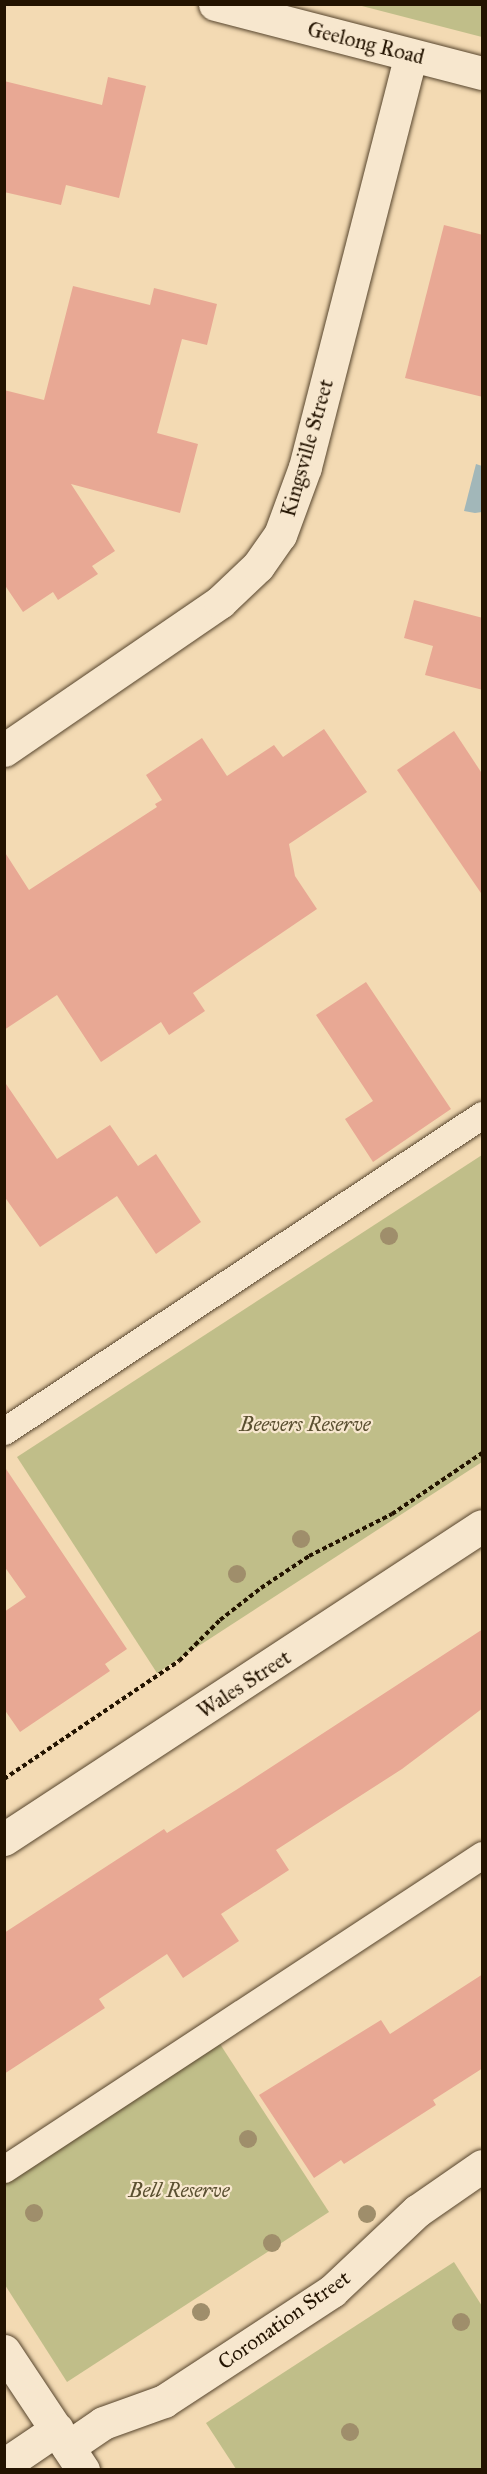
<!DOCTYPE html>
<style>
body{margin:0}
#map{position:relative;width:487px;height:2474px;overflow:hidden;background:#f3dab3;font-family:"IM FELL Great Primer",serif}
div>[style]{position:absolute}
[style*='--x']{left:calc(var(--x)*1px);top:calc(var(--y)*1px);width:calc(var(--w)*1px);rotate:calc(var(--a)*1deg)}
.green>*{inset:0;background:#c0be89}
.water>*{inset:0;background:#a2b7b9}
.building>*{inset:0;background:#e8a894}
.path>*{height:4px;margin-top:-2px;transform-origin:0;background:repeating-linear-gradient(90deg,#231300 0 4.5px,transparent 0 7.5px)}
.roads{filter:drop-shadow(0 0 2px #57452d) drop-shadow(0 0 2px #57452d)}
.service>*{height:27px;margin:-13.5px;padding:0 13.5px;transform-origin:13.5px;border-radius:13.5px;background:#f7e7ce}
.minor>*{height:33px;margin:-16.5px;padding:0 16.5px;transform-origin:16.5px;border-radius:16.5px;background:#f7e7ce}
.trees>*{width:18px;height:18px;margin:-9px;border-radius:50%;background:#9f8e6b}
span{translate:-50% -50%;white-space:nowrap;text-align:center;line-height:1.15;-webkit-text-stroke:4.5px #f7e7ce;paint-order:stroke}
.street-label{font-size:21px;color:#231300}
.park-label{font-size:21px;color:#5a4f30;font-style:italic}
.frame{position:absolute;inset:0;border:6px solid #231300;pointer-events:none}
</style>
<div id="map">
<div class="green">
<i style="clip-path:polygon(358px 5px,482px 5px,482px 37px)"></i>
<i style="clip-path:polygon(482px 1155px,482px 1462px,157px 1673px,17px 1457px)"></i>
<i style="clip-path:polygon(220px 2044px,329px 2212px,67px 2382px,5px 2285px,5px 2184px)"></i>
<i style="clip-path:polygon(454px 2262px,482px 2306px,482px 2469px,236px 2469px,206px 2423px)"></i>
</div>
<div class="water">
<i style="clip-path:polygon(476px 464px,482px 466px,482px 512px,475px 513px,464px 511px)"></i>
</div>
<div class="building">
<i style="clip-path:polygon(108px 77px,146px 86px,119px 198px,66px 185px,61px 205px,4px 192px,4px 81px,102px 105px)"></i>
<i style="clip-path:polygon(444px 225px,483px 235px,483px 397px,405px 378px)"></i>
<i style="clip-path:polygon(73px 286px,150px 305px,154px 288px,217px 304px,207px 345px,182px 339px,157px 433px,198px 444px,180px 513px,71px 484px,115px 551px,92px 566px,98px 574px,58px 600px,53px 592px,23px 612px,4px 584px,4px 390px,44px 400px)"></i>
<i style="clip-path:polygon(414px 600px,483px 618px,483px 690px,425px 675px,433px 646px,404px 638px)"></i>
<i style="clip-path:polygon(324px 729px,367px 792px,289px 844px,295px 876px,317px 909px,193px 993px,205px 1011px,169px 1035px,161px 1022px,101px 1062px,57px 995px,4px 1030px,4px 851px,29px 890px,157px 807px,155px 804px,162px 800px,146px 775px,202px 738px,227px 776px,274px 745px,283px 757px)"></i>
<i style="clip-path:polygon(454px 731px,483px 775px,483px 896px,397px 770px)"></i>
<i style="clip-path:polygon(366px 982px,451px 1109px,373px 1162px,345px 1119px,373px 1101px,316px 1015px)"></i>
<i style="clip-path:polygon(4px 1081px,57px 1159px,110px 1125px,138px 1166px,156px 1154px,201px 1222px,156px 1254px,117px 1196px,40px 1247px,4px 1196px)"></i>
<i style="clip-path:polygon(4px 1466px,127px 1649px,105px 1664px,110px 1671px,20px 1732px,4px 1709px,4px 1612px,26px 1597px,4px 1566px)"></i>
<i style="clip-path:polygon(483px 1629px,483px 1708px,402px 1769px,276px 1850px,289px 1870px,221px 1914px,239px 1941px,183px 1978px,167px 1954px,99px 1999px,105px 2008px,4px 2074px,4px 1933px,164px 1829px,167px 1833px,236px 1790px)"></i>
<i style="clip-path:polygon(483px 1974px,483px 2068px,433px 2100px,436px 2105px,344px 2164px,341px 2160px,314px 2178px,259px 2095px,381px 2020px,390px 2034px)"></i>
</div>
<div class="path">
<i style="--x:4;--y:1779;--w:211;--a:-34"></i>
<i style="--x:179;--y:1661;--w:58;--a:-45"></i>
<i style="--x:220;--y:1620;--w:52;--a:-38"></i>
<i style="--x:261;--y:1588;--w:58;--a:-33.7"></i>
<i style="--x:309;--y:1556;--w:93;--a:-26.8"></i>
<i style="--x:392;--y:1514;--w:109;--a:-34.1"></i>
</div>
<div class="roads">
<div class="service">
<i style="--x:4;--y:1431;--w:573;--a:-33.47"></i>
<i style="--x:4;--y:2169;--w:572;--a:-33.3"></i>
</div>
<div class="minor">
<i style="--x:215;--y:4;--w:276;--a:14.5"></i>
<i style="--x:4;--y:750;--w:262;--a:-34.4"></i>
<i style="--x:220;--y:602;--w:52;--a:-43.5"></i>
<i style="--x:258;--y:566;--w:38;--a:-55"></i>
<i style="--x:280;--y:535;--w:72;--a:-69.8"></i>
<i style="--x:305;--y:467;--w:425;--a:-75.6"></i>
<i style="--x:4;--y:1839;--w:571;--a:-33.22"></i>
<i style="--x:4;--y:2351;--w:143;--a:56.4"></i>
<i style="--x:68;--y:2447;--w:42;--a:-34.4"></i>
<i style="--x:103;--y:2423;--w:65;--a:-19.8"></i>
<i style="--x:164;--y:2401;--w:201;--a:-33.2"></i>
<i style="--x:332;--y:2291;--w:117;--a:-43.3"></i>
<i style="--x:417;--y:2211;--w:79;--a:-34.7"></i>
<i style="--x:4;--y:2465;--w:64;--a:-34.2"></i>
</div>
</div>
<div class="trees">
<i style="left:389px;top:1236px"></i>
<i style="left:301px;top:1539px"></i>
<i style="left:237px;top:1574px"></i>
<i style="left:248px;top:2139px"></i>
<i style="left:34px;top:2213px"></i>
<i style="left:367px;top:2214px"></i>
<i style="left:272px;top:2243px"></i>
<i style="left:201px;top:2312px"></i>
<i style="left:461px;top:2322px"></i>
<i style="left:350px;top:2432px"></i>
</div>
<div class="street-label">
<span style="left:366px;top:43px;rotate:14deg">Geelong Road</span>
<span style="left:307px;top:448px;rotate:-74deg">Kingsville Street</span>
<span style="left:244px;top:1684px;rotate:-33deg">Wales Street</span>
<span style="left:284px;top:2320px;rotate:-35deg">Coronation Street</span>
</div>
<div class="park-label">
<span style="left:305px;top:1424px">Beevers Reserve</span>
<span style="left:179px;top:2190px">Bell Reserve</span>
</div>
<div class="frame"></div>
</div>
